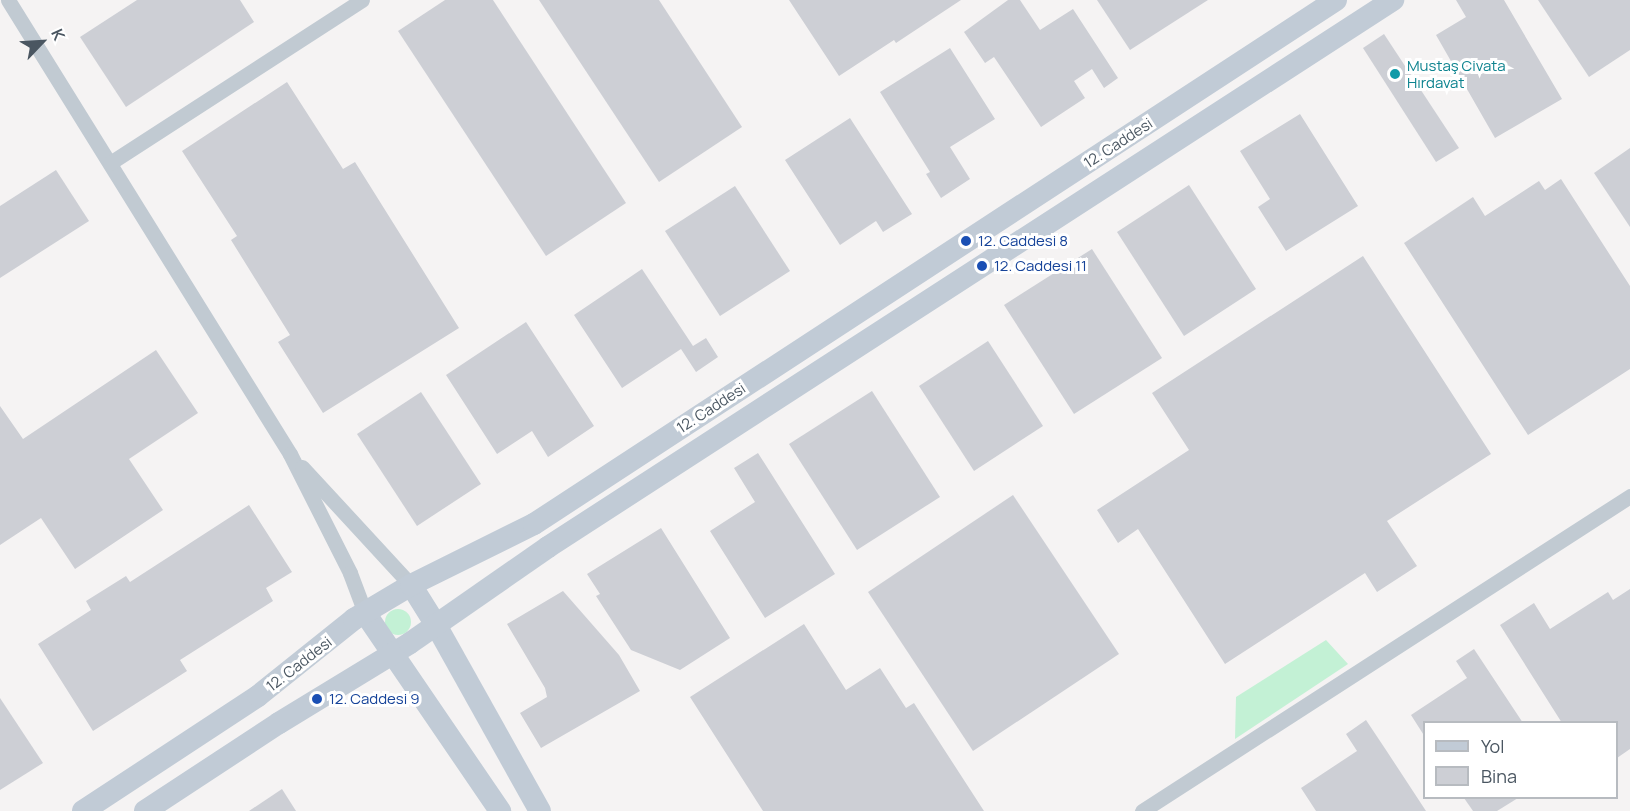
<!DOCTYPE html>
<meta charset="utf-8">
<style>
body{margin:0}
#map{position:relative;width:1630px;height:811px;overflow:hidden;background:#f5f3f3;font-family:Manrope,sans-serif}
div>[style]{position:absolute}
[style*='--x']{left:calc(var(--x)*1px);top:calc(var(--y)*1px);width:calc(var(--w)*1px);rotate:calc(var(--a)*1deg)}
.green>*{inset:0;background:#c3f1d5}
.round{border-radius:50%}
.building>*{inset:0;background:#cdcfd5}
.street>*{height:15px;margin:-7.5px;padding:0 7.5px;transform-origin:7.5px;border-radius:7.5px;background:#c1cad2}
.secondary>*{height:22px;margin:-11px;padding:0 11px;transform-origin:11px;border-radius:11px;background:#c1cbd6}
.dots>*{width:16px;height:16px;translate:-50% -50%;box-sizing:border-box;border:3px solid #fff;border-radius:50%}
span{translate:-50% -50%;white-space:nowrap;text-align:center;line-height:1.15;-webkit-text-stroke:6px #fff;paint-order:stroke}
.culture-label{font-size:15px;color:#0d838f}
.left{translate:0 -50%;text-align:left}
.street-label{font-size:15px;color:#4a5661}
.transit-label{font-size:15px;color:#164399}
.legend{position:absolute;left:1423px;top:721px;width:195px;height:78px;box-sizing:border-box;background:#fff;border:2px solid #b7bbc0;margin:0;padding:8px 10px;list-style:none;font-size:18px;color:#4a5661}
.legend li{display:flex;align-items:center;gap:12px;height:30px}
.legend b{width:30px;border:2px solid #b7bbc0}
.north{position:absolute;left:12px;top:12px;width:60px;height:60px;-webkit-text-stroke:4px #fff;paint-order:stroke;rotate:65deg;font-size:16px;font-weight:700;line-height:24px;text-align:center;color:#4a5661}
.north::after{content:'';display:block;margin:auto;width:21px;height:27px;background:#4a5661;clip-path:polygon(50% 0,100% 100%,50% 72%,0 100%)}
</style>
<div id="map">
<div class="green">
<i class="round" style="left:385px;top:609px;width:26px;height:26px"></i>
<i style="clip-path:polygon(1326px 640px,1348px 664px,1235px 739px,1236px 697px)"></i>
</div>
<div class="building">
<i style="clip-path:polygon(137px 0,240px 0,254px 22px,126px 107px,80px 37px)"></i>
<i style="clip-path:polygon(445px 0,493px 0,626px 203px,546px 256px,398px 31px)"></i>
<i style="clip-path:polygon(539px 0,659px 0,742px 127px,659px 182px)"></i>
<i style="clip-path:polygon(789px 0,961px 0,896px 43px,894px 40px,839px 76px)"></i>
<i style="clip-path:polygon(1008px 0,1020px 0,1040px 30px,1073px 9px,1118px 78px,1104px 88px,1092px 69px,1074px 81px,1085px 98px,1041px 127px,994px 57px,985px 63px,964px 32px)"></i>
<i style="clip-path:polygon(1097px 0,1208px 0,1130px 50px)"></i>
<i style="clip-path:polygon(1456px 0,1504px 0,1562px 99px,1495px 138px,1436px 35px,1466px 17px)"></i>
<i style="clip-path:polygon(1538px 0,1630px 0,1630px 50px,1589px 77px)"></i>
<i style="clip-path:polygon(1384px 34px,1459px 148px,1436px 162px,1363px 48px)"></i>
<i style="clip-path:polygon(950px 48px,995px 119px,950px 147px,970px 179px,941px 198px,926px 174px,930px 172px,880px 92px)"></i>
<i style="clip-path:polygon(287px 82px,343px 169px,355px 162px,459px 328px,323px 413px,278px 342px,290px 335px,231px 240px,237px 236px,182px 151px)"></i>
<i style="clip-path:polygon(1300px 114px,1358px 206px,1286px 251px,1258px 207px,1270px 199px,1240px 151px)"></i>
<i style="clip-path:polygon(850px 118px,912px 214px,883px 232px,876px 221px,840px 245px,785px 160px)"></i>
<i style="clip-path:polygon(1630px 148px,1630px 227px,1594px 173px)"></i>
<i style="clip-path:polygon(56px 170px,89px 221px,0 278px,0 206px)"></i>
<i style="clip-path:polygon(1561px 179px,1630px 286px,1630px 369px,1528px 435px,1404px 243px,1473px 197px,1485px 216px,1539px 181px,1545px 190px)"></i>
<i style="clip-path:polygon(1189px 185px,1256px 289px,1184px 336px,1117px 232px)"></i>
<i style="clip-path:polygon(735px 186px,790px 271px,720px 316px,665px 231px)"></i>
<i style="clip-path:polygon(1092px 249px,1162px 358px,1074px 414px,1004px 305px)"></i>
<i style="clip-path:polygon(1363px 256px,1491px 454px,1387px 521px,1417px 566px,1377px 592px,1365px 573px,1225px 664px,1138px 529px,1118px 543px,1097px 510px,1189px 450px,1152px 393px)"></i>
<i style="clip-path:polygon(642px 269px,693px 346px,706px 338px,718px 357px,696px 372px,681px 349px,622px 388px,574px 315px)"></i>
<i style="clip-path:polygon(526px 322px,594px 426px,548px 457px,532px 431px,497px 454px,446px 375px)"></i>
<i style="clip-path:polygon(988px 341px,1043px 426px,974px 471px,919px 386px)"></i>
<i style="clip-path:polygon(156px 350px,198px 413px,129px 459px,163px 510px,75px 569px,41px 518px,0 545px,0 406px,23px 439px)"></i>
<i style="clip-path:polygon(872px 391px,940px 497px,857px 550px,789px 444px)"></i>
<i style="clip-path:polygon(421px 392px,481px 484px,417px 526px,357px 434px)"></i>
<i style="clip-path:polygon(758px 453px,835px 574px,765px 618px,710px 531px,755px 502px,734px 468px)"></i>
<i style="clip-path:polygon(1013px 495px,1119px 654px,973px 751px,868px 592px)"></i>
<i style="clip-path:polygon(249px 505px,292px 572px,266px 588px,273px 601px,180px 660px,187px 671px,93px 731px,38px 644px,91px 610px,86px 601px,126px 576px,130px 582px)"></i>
<i style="clip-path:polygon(661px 528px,730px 638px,680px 670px,631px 650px,596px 596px,600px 594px,587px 574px)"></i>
<i style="clip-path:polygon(1630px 589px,1630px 749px,1617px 758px,1617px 723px,1562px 723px,1500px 625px,1534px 603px,1550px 629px,1608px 592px,1613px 600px)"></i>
<i style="clip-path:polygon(563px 591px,619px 655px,640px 691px,541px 748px,520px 713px,547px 697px,545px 688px,507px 624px)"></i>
<i style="clip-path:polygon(804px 624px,846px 690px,880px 668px,906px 708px,914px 703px,984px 811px,763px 811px,690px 697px)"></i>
<i style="clip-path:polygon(1474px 649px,1523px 723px,1425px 723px,1425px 737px,1411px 715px,1467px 678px,1456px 661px)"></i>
<i style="clip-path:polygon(0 698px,43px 763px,0 790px)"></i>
<i style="clip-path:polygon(1366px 720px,1386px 750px,1426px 811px,1316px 811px,1301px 788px,1357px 751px,1346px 734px)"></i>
<i style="clip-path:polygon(282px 789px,296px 811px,249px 811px)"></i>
<i style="clip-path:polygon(1464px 798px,1518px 798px,1497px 811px,1473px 811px)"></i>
</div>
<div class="street">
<i style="--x:8;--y:0;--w:534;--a:58.15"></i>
<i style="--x:290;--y:454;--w:133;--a:63.2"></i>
<i style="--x:350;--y:573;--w:43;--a:69.4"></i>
<i style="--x:110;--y:163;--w:300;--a:-32.9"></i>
<i style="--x:302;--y:467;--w:161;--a:47.3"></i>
<i style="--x:1142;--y:811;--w:581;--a:-32.84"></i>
</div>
<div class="secondary">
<i style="--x:411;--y:585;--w:47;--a:58"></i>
<i style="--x:436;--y:625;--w:213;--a:60.8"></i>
<i style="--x:365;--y:613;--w:240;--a:55.7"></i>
<i style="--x:83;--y:811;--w:209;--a:-33.3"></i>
<i style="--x:258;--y:696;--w:123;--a:-38.7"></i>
<i style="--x:354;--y:619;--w:66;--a:-30.8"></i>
<i style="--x:411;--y:585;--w:137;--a:-26.4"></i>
<i style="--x:534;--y:524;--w:958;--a:-33.16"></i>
<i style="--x:145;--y:811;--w:160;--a:-33.3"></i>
<i style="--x:279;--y:723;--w:153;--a:-31.4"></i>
<i style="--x:410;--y:643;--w:168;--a:-34.8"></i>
<i style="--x:548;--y:547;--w:1007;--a:-32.92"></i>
</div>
<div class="dots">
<i style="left:1395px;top:74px;background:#0f9aa8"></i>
<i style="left:966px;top:241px;background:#1a4fb4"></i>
<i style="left:982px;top:266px;background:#1a4fb4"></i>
<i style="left:317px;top:699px;background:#1a4fb4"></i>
</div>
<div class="culture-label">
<span class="left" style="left:1407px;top:74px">Mustaş Civata<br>Hırdavat</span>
</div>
<div class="street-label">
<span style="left:1118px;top:143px;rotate:-33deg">12. Caddesi</span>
<span style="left:711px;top:408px;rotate:-33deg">12. Caddesi</span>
<span style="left:299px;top:664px;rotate:-38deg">12. Caddesi</span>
</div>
<div class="transit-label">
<span class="left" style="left:978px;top:241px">12. Caddesi 8</span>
<span class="left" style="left:994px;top:266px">12. Caddesi 11</span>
<span class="left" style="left:329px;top:699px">12. Caddesi 9</span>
</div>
<ul class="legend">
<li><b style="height:8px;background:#c1cbd6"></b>Yol</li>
<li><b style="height:16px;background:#cdcfd5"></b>Bina</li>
</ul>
<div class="north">K</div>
</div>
